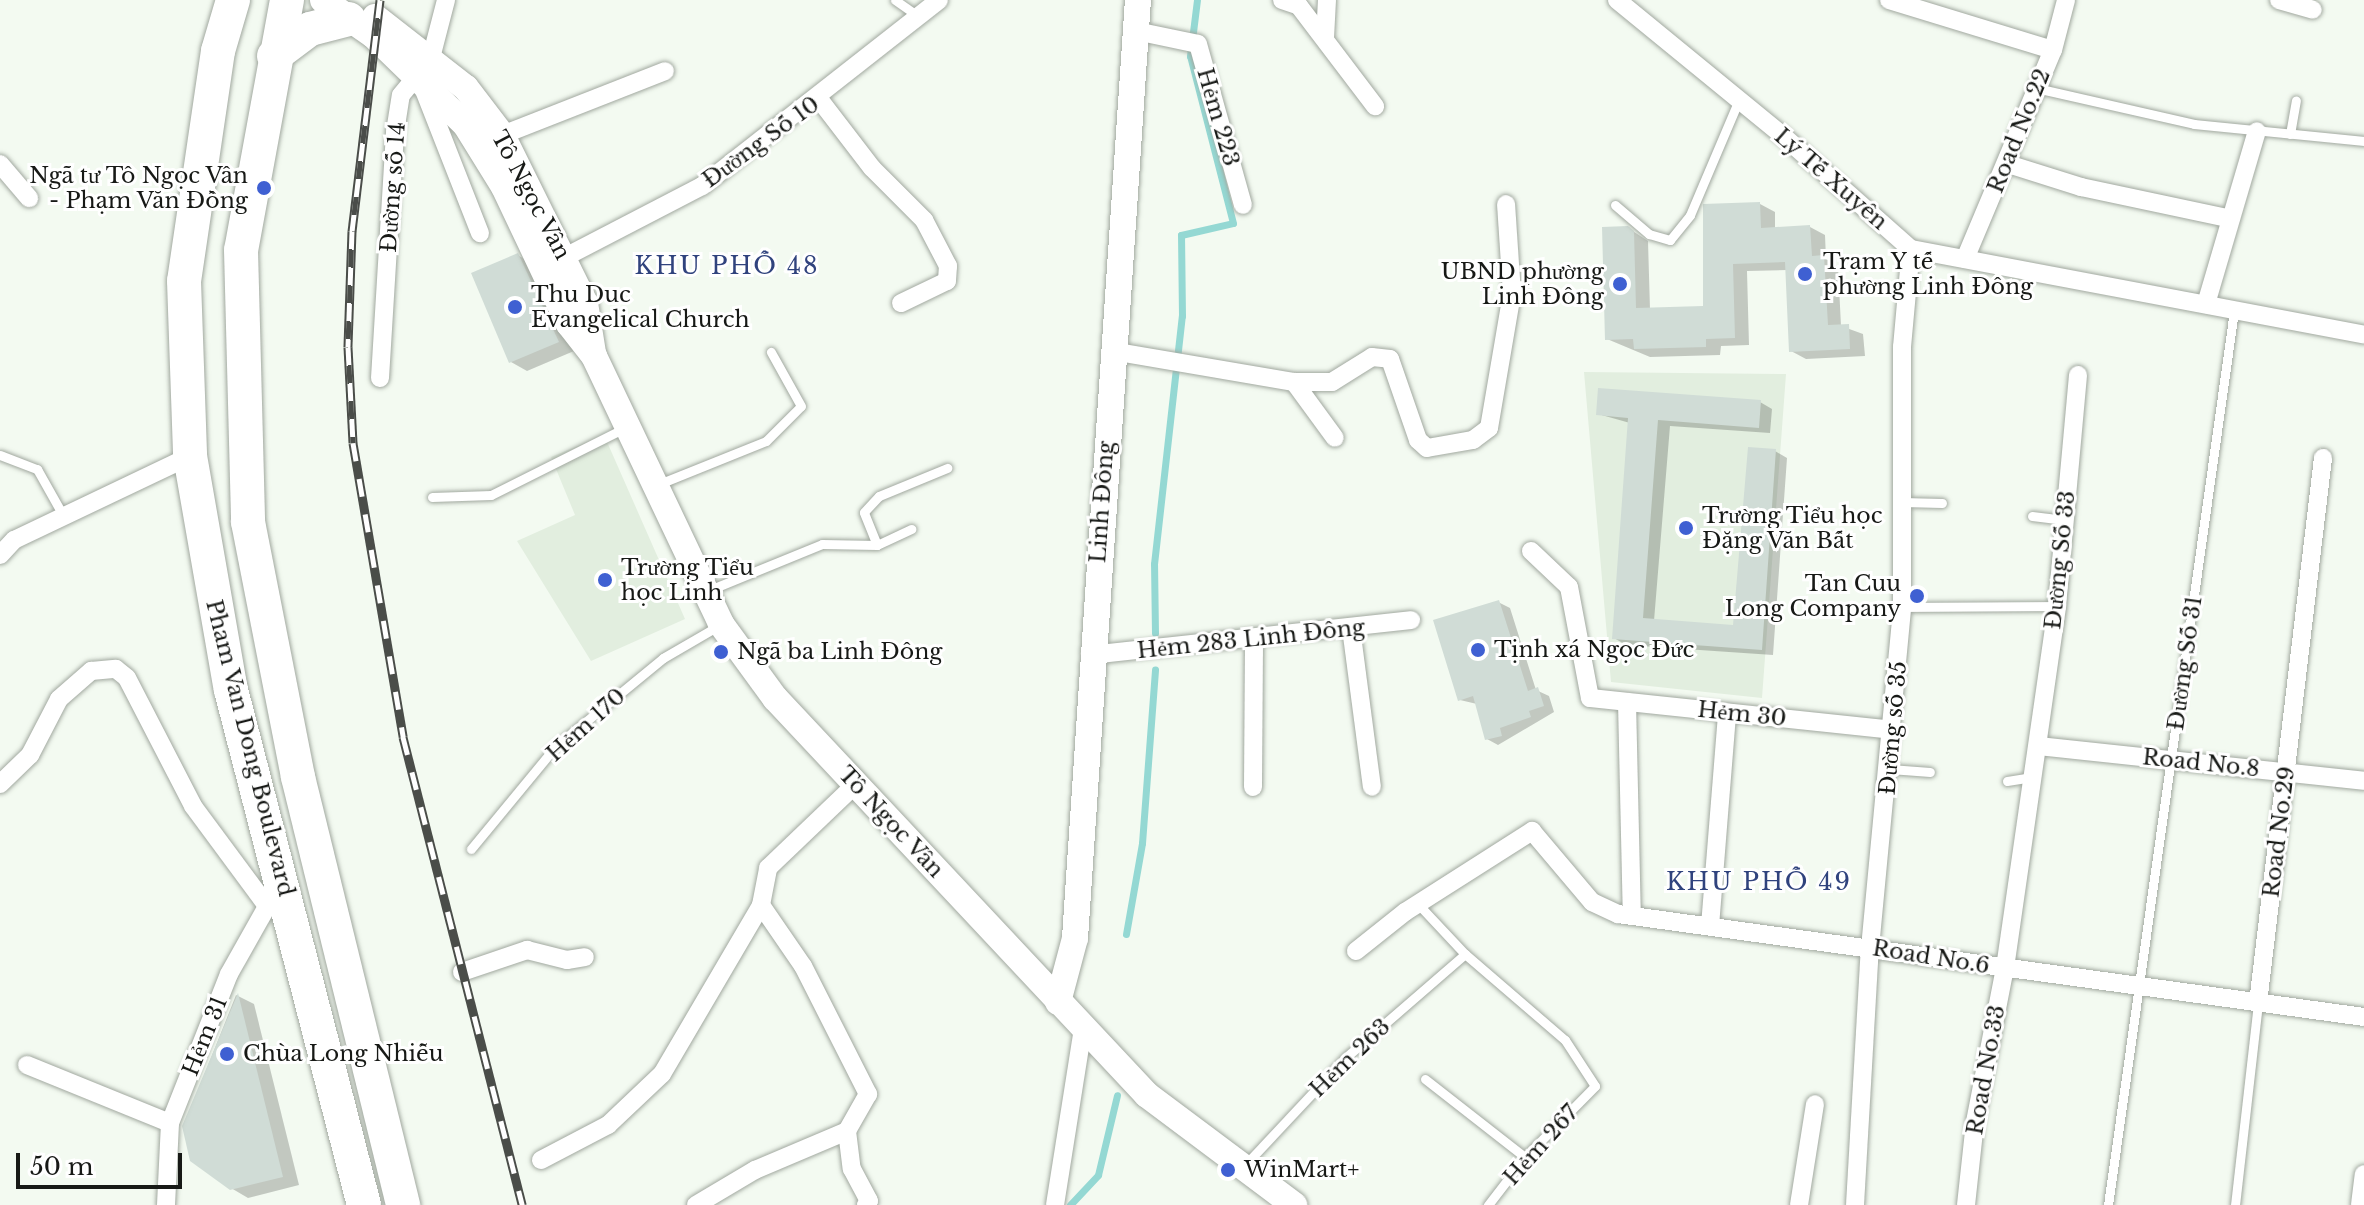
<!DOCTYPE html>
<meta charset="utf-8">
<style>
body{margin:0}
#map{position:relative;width:2364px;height:1205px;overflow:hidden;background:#f3faf1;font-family:"Libre Baskerville",serif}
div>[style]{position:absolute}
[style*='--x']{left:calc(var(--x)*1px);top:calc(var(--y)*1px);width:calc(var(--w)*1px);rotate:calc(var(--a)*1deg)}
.built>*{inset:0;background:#e2eedf}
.shadow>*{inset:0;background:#0003}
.stream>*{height:7px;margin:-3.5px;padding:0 3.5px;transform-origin:3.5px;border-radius:3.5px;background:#94d8d3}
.building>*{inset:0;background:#d0dcd6}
.roads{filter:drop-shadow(0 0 2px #a1a89f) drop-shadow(0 0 2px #a1a89f)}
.lane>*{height:9px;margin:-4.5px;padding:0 4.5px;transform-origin:4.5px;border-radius:4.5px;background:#fff}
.street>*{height:18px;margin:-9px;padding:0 9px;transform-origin:9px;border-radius:9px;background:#fff}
.secondary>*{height:26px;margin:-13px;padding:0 13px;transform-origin:13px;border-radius:13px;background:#fff}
.highway>*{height:34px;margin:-17px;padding:0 17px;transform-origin:17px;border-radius:17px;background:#fff}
.rail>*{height:9px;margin-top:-4.5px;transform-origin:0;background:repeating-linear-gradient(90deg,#fff 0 18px,#4a4d49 0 36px);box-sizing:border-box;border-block:2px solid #4a4d49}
.dots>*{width:22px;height:22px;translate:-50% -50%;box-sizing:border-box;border:4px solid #fff;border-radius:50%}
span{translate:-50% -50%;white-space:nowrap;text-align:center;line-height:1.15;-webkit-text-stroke:6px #fff;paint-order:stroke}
.street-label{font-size:22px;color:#171916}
.poi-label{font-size:22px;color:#171916}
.right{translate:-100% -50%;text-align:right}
.left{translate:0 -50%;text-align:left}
.neighbourhood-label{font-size:24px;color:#30437d;letter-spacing:2px}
.scale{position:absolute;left:16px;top:1153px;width:166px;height:36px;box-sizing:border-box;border:4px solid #171916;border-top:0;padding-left:10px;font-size:24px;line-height:28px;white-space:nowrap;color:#171916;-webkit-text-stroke:6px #fff;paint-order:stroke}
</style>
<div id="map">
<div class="built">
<i style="clip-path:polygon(1584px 372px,1786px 374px,1762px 698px,1611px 682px)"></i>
<i style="clip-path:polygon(604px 435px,685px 619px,591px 661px,517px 541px,575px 515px,551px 457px)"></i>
</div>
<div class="shadow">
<i style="clip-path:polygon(1760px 204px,1775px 212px,1775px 229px,1810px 227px,1825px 235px,1826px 259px,1838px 266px,1841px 326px,1863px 334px,1865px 356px,1806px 359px,1791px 351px,1787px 270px,1747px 271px,1749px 345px,1721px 346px,1720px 355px,1650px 357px,1607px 339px,1628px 228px,1648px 241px,1650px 309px,1705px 307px)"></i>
<i style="clip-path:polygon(517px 255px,534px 264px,574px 351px,527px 371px,511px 362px)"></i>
<i style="clip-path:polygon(1760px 402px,1772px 409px,1770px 433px,1670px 426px,1654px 621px,1735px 627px,1775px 451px,1787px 458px,1773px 655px,1626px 645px,1614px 638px,1630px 423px,1598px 414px)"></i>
<i style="clip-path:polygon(1498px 602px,1510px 608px,1536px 690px,1549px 696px,1554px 712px,1498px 745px,1487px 739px,1477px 704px,1460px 700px)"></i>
<i style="clip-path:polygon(236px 995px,254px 1004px,299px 1185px,248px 1198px,231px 1188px,184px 1126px)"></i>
</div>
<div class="stream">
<i style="--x:1155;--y:633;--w:69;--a:-90.8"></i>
<i style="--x:1154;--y:564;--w:250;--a:-83.6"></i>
<i style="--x:1182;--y:316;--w:81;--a:-90.7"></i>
<i style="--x:1181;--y:235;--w:53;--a:-13"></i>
<i style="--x:1233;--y:223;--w:172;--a:-104.4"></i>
<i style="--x:1190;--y:56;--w:56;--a:-82.9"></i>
<i style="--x:1126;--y:934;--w:92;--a:-80"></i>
<i style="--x:1142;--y:843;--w:174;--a:-85.7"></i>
<i style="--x:1070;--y:1205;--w:41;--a:-47"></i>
<i style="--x:1098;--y:1175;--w:82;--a:-76.6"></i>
</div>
<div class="building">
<i style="clip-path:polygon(1760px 202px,1761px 228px,1810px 225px,1812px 256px,1824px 255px,1828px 325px,1849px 324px,1850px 349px,1789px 352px,1785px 262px,1733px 264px,1735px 338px,1706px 339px,1706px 347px,1634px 349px,1633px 339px,1605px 340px,1602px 227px,1628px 226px,1634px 231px,1636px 308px,1703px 306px,1703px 204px)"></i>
<i style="clip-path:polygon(518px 253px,559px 342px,509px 363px,471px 273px)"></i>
<i style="clip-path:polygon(1598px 388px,1761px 400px,1759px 428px,1658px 420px,1643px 618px,1733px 625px,1748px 447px,1776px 449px,1762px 650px,1612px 639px,1628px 418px,1596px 415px)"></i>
<i style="clip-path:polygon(1499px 600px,1528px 691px,1538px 687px,1544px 706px,1529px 711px,1531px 717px,1500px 728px,1502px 736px,1485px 740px,1473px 696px,1458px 701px,1433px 620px)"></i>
<i style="clip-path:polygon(238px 993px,283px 1177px,230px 1190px,190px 1161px,182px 1126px)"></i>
</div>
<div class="roads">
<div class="lane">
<i style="--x:895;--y:0;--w:28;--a:35"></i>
<i style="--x:2036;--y:88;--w:162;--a:12.8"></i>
<i style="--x:2194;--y:124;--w:171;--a:5.7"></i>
<i style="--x:2290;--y:134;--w:34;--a:-80"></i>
<i style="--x:1615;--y:205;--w:45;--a:40.5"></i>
<i style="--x:1649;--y:234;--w:22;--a:16"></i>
<i style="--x:1670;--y:240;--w:32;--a:-51"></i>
<i style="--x:1690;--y:215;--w:123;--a:-67"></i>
<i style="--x:0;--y:455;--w:40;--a:21"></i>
<i style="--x:37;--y:469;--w:55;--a:60.6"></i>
<i style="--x:659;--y:484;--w:115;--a:-21.9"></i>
<i style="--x:766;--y:441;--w:49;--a:-45"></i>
<i style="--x:801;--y:406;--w:62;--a:-119.1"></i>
<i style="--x:432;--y:497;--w:59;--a:-1.9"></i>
<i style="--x:491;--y:495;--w:150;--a:-26.6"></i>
<i style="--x:1902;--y:502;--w:40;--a:1.4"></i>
<i style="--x:2032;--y:516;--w:33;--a:7"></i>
<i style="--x:877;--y:545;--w:35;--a:-112"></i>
<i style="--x:864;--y:512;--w:22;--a:-47"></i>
<i style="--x:879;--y:496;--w:74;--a:-22.4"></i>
<i style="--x:707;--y:591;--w:124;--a:-22.2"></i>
<i style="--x:822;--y:544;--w:55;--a:1"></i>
<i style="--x:877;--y:545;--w:38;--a:-25"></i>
<i style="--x:1902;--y:607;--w:155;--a:-0.4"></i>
<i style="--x:1890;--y:769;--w:40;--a:4.3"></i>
<i style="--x:2007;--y:781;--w:24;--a:-9"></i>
<i style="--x:471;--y:849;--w:134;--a:-50.5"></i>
<i style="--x:556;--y:746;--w:139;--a:-39.4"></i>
<i style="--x:663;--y:658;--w:64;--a:-30.2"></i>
<i style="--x:1418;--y:904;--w:69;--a:46.8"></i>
<i style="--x:1465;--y:954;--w:132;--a:40.7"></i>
<i style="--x:1565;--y:1040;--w:55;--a:56.9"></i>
<i style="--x:1595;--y:1086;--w:100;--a:134.6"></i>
<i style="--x:1525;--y:1157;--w:61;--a:127.6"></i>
<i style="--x:1425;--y:1079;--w:127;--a:38"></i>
<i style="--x:1245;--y:1165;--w:146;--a:-46.9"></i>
<i style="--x:1345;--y:1058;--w:159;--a:-40.9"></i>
<i style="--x:2108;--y:1205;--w:903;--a:-81.98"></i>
<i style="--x:2235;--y:1205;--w:203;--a:-83.5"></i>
</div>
<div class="street">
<i style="--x:1282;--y:0;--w:18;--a:19"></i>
<i style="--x:1299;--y:6;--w:126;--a:52.8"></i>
<i style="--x:1617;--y:0;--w:213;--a:39.3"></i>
<i style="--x:1782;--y:135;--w:172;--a:41.5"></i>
<i style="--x:1911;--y:249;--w:461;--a:10.7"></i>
<i style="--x:1889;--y:0;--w:171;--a:17"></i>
<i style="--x:2279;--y:0;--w:35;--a:16"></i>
<i style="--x:1136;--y:31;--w:63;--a:11.8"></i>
<i style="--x:1198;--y:44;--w:167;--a:74.4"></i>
<i style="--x:1325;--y:38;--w:38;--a:-87"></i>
<i style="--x:431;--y:58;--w:60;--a:-75.5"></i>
<i style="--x:819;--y:99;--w:87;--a:52.5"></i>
<i style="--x:872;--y:168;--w:74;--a:45"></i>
<i style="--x:924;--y:220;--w:52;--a:62.4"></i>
<i style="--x:948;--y:266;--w:15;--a:94"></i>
<i style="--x:947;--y:281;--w:51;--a:154.4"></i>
<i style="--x:502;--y:135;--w:175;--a:-21.4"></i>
<i style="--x:0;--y:164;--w:45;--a:49.5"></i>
<i style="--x:2008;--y:164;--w:77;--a:17.5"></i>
<i style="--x:2081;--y:187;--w:153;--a:12"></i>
<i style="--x:565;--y:257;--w:154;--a:-27.4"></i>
<i style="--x:702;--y:186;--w:301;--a:-38.1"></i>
<i style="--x:1965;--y:259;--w:227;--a:-67.2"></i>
<i style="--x:2053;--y:50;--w:52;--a:-75.4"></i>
<i style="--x:2206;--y:304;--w:180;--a:-73.6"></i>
<i style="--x:1112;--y:351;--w:185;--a:9.7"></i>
<i style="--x:1294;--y:382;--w:38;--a:0"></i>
<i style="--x:1332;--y:382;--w:47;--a:-32"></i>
<i style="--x:1372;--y:357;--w:18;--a:6"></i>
<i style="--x:1390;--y:359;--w:86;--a:70.9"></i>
<i style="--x:1418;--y:440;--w:12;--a:42"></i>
<i style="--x:1427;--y:448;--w:47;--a:-9.9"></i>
<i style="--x:1473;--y:440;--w:20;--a:-37"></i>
<i style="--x:1489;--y:428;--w:136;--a:-80.3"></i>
<i style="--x:1512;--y:294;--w:90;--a:-93.8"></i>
<i style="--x:380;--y:378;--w:246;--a:-86.5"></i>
<i style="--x:395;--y:132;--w:37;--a:-81"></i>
<i style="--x:401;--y:95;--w:26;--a:-50"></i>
<i style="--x:418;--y:75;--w:170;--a:68.6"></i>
<i style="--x:1294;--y:382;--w:69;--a:53.8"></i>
<i style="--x:1531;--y:551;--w:52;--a:43.5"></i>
<i style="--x:1569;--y:587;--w:113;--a:79.3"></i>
<i style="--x:1590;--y:698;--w:306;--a:6"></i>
<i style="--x:0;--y:555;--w:21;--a:-47"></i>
<i style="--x:14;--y:540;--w:195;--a:-25.5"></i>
<i style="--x:1351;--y:628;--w:160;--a:82.5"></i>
<i style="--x:1090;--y:655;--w:323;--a:-6.2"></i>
<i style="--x:1627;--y:702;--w:214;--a:88.7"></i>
<i style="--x:2038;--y:746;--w:328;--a:6.1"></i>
<i style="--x:0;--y:784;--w:42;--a:-44"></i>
<i style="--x:30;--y:755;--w:63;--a:-62.6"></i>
<i style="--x:59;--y:699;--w:43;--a:-41.2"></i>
<i style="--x:91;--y:671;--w:25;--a:-5"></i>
<i style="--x:116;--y:669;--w:14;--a:39"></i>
<i style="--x:127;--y:678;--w:144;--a:62.7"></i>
<i style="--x:193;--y:806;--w:124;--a:53.5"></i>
<i style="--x:1253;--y:787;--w:147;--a:-89.6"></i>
<i style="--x:761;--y:905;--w:74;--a:55.5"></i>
<i style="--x:803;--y:966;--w:144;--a:63.1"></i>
<i style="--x:868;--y:1094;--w:43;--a:119.6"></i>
<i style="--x:847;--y:1131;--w:38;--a:83"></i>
<i style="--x:852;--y:1169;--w:36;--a:62"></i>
<i style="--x:869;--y:1201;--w:5;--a:127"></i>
<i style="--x:1710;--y:926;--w:214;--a:-85.4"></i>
<i style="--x:1356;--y:951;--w:63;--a:-38.5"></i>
<i style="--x:1405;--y:912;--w:151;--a:-32.5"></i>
<i style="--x:1532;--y:831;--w:93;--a:49.8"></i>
<i style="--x:1592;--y:902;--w:29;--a:25"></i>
<i style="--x:1618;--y:914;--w:753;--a:7.86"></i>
<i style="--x:462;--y:972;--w:69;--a:-18.7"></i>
<i style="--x:527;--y:950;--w:41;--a:14"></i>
<i style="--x:567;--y:960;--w:18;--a:-9"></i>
<i style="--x:2258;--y:1003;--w:549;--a:-83.2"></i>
<i style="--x:27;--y:1065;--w:154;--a:22.1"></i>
<i style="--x:541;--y:1160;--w:76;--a:-27.6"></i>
<i style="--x:608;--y:1125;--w:74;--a:-43.4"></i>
<i style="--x:662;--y:1074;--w:196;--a:-59.6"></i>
<i style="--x:761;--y:905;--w:38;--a:-79"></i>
<i style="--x:768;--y:868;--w:122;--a:-43.7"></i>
<i style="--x:166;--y:1205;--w:82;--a:-87.2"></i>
<i style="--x:170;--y:1123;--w:160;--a:-68.4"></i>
<i style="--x:229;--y:974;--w:90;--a:-60.6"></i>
<i style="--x:696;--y:1205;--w:69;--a:-30.7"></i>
<i style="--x:755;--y:1170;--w:100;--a:-23"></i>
<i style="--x:1055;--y:1205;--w:179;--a:-81"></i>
<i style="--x:1799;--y:1205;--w:102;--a:-81"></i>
<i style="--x:1855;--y:1205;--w:257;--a:-86.7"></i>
<i style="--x:1870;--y:948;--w:342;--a:-84.6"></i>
<i style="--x:1902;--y:607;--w:260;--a:-90"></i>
<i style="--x:1902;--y:347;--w:98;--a:-84.8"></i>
<i style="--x:1966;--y:1205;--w:83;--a:-83.8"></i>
<i style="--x:1975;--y:1122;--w:157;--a:-79"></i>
<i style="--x:2005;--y:968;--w:366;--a:-81.8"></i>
<i style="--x:2057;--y:606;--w:232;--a:-84.8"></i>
<i style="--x:2360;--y:1205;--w:31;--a:-83"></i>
</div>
<div class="secondary">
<i style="--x:323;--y:0;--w:61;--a:35"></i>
<i style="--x:373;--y:35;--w:128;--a:44.1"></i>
<i style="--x:465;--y:124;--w:74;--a:58.2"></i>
<i style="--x:504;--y:187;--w:152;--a:64.6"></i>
<i style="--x:569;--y:324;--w:41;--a:52"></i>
<i style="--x:594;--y:356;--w:297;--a:64.6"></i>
<i style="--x:721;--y:624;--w:92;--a:53.9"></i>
<i style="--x:775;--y:698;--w:544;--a:46.86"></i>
<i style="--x:1147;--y:1095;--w:184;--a:36.8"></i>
<i style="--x:375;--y:17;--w:115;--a:38"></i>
<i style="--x:466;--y:88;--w:59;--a:52.5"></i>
<i style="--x:502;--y:135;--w:187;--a:63.7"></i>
<i style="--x:585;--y:303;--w:51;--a:80.9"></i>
<i style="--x:1058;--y:1002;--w:66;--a:-75.1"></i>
<i style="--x:1075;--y:938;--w:940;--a:-86.16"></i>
</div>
<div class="highway">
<i style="--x:233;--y:0;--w:53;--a:106.4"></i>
<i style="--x:218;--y:51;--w:232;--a:98.4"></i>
<i style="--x:184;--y:281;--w:175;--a:88"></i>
<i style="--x:190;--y:456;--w:238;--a:80.1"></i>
<i style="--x:231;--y:690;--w:532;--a:75.52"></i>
<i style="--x:287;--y:0;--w:254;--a:100.4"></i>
<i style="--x:241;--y:250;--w:272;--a:88.5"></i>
<i style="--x:248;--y:522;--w:260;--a:78.9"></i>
<i style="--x:298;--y:777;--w:441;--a:76.2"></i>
<i style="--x:274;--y:56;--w:45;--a:-36.9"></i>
<i style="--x:310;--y:29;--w:40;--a:-14.4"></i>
</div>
</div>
<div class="rail">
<i style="--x:380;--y:0;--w:233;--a:96.9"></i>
<i style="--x:352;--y:231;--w:116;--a:92"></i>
<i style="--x:348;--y:347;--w:96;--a:87"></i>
<i style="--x:353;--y:443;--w:298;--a:80.3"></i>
<i style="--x:403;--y:737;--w:483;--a:75.7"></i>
</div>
<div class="dots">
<i style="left:264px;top:188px;background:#3f60d2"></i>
<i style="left:1805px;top:274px;background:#3f60d2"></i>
<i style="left:1620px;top:284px;background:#3f60d2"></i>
<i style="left:515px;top:307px;background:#3f60d2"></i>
<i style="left:1686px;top:528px;background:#3f60d2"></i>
<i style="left:605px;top:580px;background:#3f60d2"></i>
<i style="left:1917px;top:596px;background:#3f60d2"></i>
<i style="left:1478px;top:650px;background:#3f60d2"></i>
<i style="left:721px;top:652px;background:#3f60d2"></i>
<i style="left:227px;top:1054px;background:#3f60d2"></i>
<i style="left:1228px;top:1170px;background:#3f60d2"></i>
</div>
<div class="street-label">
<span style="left:1218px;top:117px;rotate:74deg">Hẻm 223</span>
<span style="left:2019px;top:131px;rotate:-68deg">Road No.22</span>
<span style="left:761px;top:142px;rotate:-36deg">Đường Số 10</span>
<span style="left:1831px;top:179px;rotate:41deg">Lý Tế Xuyên</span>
<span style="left:393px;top:187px;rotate:-86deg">Đường số 14</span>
<span style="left:531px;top:195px;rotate:62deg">Tô Ngọc Vân</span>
<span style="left:1102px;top:502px;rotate:-86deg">Linh Đông</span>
<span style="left:2060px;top:560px;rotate:-84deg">Đường Số 33</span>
<span style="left:1251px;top:639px;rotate:-6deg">Hẻm 283 Linh Đông</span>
<span style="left:2185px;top:663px;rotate:-82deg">Đường Số 31</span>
<span style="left:1742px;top:714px;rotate:6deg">Hẻm 30</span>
<span style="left:586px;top:725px;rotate:-42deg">Hẻm 170</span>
<span style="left:1893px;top:728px;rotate:-85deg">Đường số 35</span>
<span style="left:250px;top:748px;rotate:76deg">Pham Van Dong Boulevard</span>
<span style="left:2201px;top:763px;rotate:6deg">Road No.8</span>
<span style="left:891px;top:822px;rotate:47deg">Tô Ngọc Vân</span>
<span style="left:2279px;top:832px;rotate:-83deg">Road No.29</span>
<span style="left:1931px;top:957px;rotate:9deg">Road No.6</span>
<span style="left:205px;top:1036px;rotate:-68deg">Hẻm 31</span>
<span style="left:1350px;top:1058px;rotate:-44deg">Hẻm 263</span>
<span style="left:1986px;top:1070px;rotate:-80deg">Road No.33</span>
<span style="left:1541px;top:1145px;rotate:-48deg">Hẻm 267</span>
</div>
<div class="poi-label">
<span class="right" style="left:248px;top:188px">Ngã tư Tô Ngọc Vân<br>- Phạm Văn Đồng</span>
<span class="left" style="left:1823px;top:274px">Trạm Y tế<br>phường Linh Đông</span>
<span class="right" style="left:1604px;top:284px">UBND phường<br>Linh Đông</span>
<span class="left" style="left:531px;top:307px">Thu Duc<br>Evangelical Church</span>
<span class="left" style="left:1702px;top:528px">Trường Tiểu học<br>Đặng Văn Bất</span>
<span class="left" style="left:621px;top:580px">Trường Tiểu<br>học Linh</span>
<span class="right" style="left:1901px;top:596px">Tan Cuu<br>Long Company</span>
<span class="left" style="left:1494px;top:650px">Tịnh xá Ngọc Đức</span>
<span class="left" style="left:737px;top:652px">Ngã ba Linh Đông</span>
<span class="left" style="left:243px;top:1054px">Chùa Long Nhiễu</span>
<span class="left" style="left:1244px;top:1170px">WinMart+</span>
</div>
<div class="neighbourhood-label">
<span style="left:727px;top:266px">KHU PHỐ 48</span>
<span style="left:1759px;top:882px">KHU PHỐ 49</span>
</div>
<div class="scale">50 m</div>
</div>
